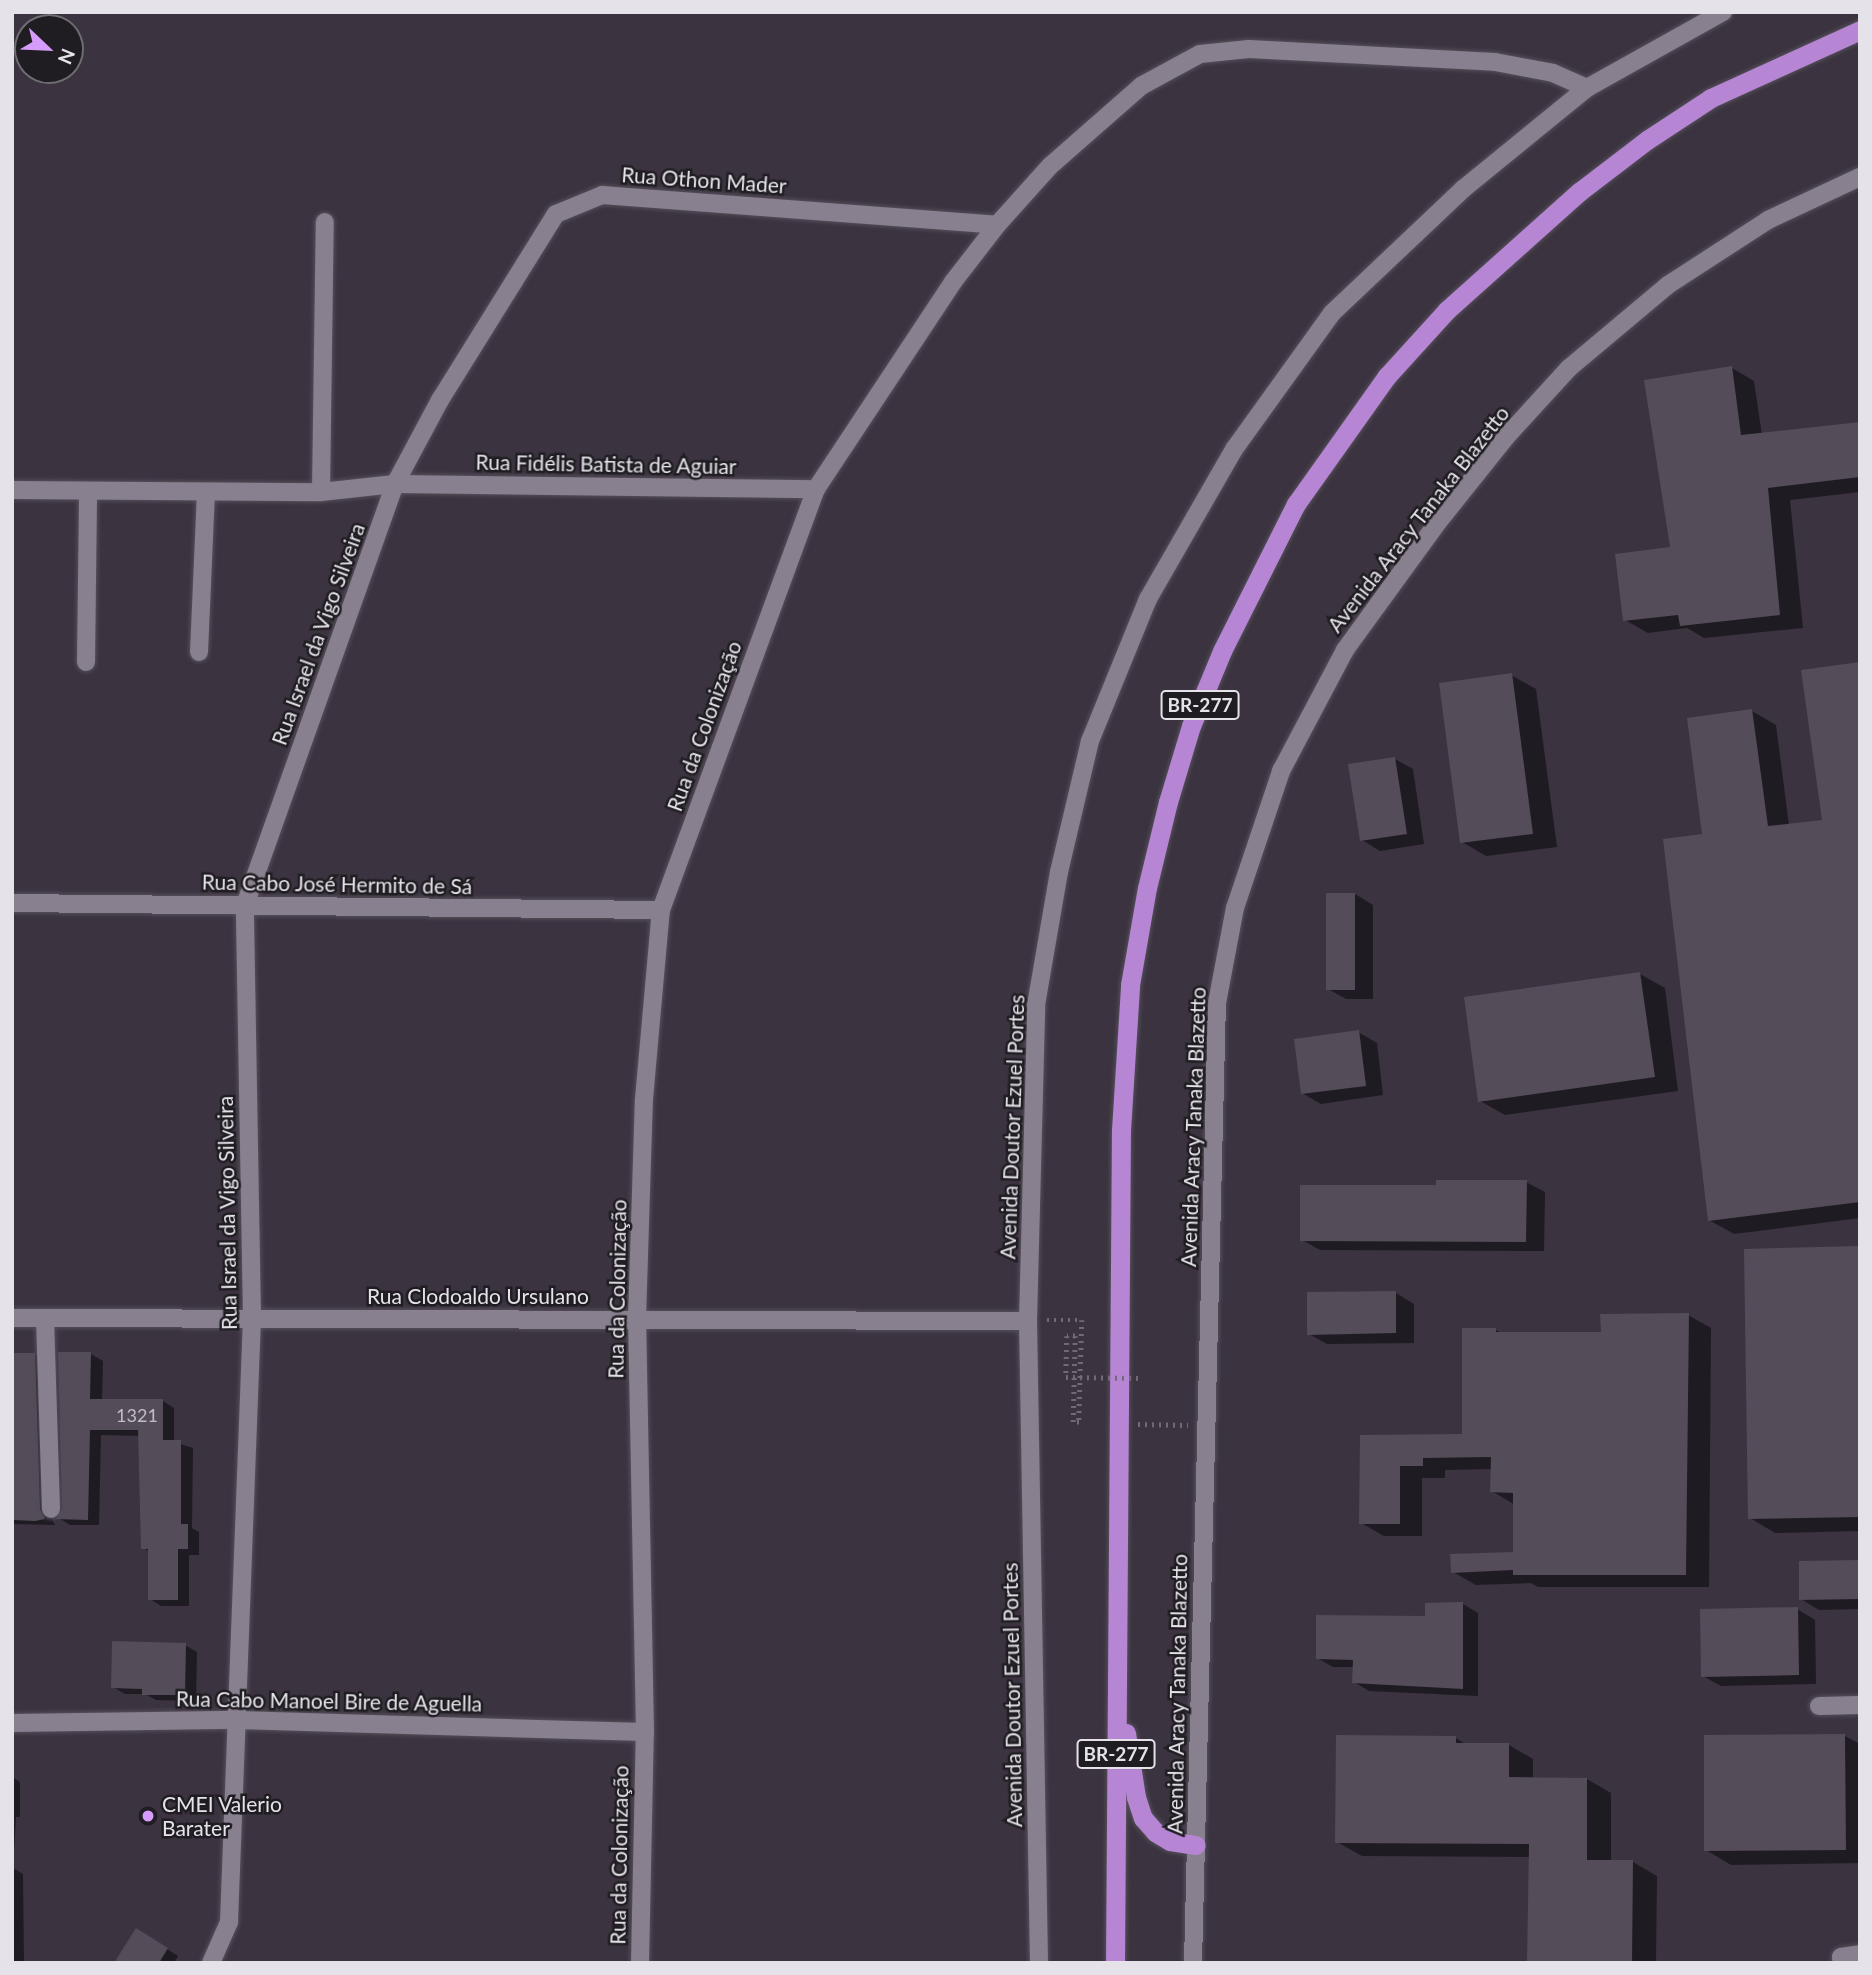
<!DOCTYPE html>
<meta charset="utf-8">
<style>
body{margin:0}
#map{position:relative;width:1872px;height:1975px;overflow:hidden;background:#3b3340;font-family:Lato,sans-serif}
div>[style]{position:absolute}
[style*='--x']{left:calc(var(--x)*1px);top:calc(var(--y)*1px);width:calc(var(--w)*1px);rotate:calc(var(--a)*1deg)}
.shadow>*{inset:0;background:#0007}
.building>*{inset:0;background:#544c59}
.path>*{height:4.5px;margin-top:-2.25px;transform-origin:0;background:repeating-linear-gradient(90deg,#716a76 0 2px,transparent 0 7px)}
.roads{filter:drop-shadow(0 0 2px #554f59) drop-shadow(0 0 2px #554f59)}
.minor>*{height:18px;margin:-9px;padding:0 9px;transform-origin:9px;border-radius:9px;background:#88808e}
.secondary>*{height:18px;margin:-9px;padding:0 9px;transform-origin:9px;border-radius:9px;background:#88808e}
.trunk>*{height:19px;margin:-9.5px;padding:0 9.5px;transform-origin:9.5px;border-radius:9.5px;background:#b686d5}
.path-bridge>*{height:4.5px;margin-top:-2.25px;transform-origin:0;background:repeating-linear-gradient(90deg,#716a76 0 2px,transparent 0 7px)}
.dots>*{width:19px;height:19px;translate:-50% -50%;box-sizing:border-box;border:4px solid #201d22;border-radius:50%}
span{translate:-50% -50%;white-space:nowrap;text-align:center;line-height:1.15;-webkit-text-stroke:5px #201d22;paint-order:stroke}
.number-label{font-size:18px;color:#c2bcc6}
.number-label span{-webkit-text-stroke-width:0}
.shield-label span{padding:2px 5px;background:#201d22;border:2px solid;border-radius:5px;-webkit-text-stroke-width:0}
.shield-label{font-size:19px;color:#e6e2ea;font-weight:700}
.street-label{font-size:21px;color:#e6e2ea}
.poi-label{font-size:21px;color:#e6e2ea}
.left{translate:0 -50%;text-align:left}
.frame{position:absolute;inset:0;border:14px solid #e6e2ea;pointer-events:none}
.north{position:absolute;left:14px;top:14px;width:70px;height:70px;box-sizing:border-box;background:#201d22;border:2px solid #6f6c72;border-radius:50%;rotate:113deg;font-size:19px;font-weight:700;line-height:28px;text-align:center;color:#e6e2ea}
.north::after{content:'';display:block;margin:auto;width:24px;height:32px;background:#d59cfb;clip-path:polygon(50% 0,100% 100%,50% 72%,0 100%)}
</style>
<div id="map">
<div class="shadow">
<i style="clip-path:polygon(1732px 368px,1754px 381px,1762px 435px,1860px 424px,1860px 492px,1790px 500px,1803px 628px,1704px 638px,1687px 628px,1648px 633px,1625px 620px,1672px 549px)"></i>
<i style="clip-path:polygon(1860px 664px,1860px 1218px,1734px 1234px,1709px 1220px,1704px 835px,1752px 711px,1776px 725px,1789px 825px,1824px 821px)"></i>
<i style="clip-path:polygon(1511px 675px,1536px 689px,1557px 847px,1486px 856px,1462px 842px)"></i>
<i style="clip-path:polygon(1395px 759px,1413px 769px,1424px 844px,1380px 851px,1362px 840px)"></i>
<i style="clip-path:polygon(1355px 894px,1373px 905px,1373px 999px,1346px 999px,1328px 989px,1328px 895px)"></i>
<i style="clip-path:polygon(1640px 974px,1665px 988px,1678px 1091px,1505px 1115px,1480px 1101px)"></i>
<i style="clip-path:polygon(1358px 1032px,1377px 1043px,1383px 1095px,1321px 1104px,1302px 1093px)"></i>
<i style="clip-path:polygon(1526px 1182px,1545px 1192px,1544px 1251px,1320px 1250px,1302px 1240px,1438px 1187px)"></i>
<i style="clip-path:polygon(1860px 1248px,1860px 1531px,1775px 1533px,1750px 1518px)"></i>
<i style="clip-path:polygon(1396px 1293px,1414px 1304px,1414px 1343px,1327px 1344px,1309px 1334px)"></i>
<i style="clip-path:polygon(1688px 1315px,1711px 1328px,1709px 1587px,1538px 1587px,1531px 1583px,1476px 1585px,1453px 1572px,1515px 1554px,1515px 1505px,1492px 1491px,1492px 1469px,1445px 1470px,1445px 1478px,1422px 1478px,1422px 1536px,1384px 1536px,1361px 1523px,1361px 1437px,1464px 1436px,1496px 1330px,1503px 1334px,1602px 1334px)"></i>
<i style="clip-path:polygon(91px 1354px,103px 1361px,102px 1401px,163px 1401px,174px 1408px,174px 1442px,193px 1448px,192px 1528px,199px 1532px,199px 1555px,189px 1555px,189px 1606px,161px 1606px,150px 1599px,150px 1552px,143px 1548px,140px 1436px,101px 1435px,99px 1525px,70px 1525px,59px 1518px,64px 1509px)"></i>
<i style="clip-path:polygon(12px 1355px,34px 1355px,46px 1362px,51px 1517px,55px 1525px,12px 1524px)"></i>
<i style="clip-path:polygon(1860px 1562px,1860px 1609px,1819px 1610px,1801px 1599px)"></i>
<i style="clip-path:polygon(1463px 1604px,1478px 1613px,1478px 1696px,1369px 1691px,1354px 1682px,1354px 1667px,1333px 1667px,1317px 1658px)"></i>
<i style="clip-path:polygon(1797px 1609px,1815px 1620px,1816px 1684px,1721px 1686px,1703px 1676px)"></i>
<i style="clip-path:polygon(185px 1645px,197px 1652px,196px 1701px,156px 1700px,145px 1694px,125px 1694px,113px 1687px)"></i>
<i style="clip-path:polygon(1845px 1736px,1860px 1744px,1860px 1863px,1731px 1865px,1706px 1850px)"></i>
<i style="clip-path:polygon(1456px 1738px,1467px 1745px,1509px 1745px,1533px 1759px,1533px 1779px,1587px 1779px,1611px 1793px,1611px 1862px,1633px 1862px,1657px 1876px,1656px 1963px,1529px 1963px,1531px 1857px,1362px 1856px,1337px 1842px)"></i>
<i style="clip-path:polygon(12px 1777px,20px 1782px,20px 1817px,16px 1817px,13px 1868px,23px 1874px,24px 1963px,12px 1963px)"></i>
<i style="clip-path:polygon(148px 1937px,178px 1956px,174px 1963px,116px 1963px)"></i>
</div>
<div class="building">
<i style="clip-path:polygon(1732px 366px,1741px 435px,1860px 422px,1860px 477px,1768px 488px,1780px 615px,1680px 626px,1678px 615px,1623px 621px,1615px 554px,1670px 547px,1644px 380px)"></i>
<i style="clip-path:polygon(1860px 662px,1860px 1202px,1708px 1221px,1663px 839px,1702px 834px,1687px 718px,1752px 709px,1768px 826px,1822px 820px,1801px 670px)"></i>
<i style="clip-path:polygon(1512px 673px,1533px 834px,1460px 843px,1439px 683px)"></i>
<i style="clip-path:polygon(1395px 757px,1407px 834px,1360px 841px,1348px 764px)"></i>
<i style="clip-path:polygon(1326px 893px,1355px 893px,1355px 990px,1326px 990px)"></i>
<i style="clip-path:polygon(1640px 972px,1655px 1077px,1478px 1102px,1464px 997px)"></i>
<i style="clip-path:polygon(1359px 1030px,1366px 1086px,1301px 1094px,1294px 1039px)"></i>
<i style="clip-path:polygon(1436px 1180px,1527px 1180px,1526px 1242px,1300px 1241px,1300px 1185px,1436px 1185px)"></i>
<i style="clip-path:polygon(1860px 1246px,1860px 1517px,1748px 1519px,1744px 1249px)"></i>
<i style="clip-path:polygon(1396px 1291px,1396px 1333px,1307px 1335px,1307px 1292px)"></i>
<i style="clip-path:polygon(1689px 1313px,1686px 1575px,1513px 1575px,1513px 1570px,1451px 1573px,1450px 1554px,1513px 1552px,1513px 1493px,1490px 1492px,1491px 1457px,1423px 1458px,1423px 1466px,1400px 1466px,1400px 1524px,1359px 1524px,1360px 1435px,1462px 1434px,1462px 1328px,1496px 1328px,1496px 1332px,1601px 1332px,1600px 1314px)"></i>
<i style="clip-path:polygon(58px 1352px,91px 1352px,90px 1399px,163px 1399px,163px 1440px,181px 1440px,181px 1524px,188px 1524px,188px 1549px,178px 1549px,178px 1600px,148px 1600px,148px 1549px,141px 1549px,138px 1430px,90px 1430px,88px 1520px,56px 1519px,62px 1509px)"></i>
<i style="clip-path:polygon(12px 1353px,35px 1353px,40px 1509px,45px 1519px,35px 1521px,12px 1520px)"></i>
<i style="clip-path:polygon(1860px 1560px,1860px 1599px,1799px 1600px,1799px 1561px)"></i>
<i style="clip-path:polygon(1463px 1602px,1463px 1689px,1352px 1683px,1353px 1660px,1316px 1659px,1316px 1615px,1425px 1616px,1425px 1603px)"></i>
<i style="clip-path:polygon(1798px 1607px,1799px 1675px,1701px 1677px,1700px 1609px)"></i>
<i style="clip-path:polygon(112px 1641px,186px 1643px,185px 1695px,142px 1695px,142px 1689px,111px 1688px)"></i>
<i style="clip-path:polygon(1845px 1734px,1846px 1850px,1704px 1851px,1704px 1735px)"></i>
<i style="clip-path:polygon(1336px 1735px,1456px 1736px,1456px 1743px,1509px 1743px,1509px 1777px,1587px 1778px,1587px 1860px,1633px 1860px,1632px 1963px,1527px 1963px,1529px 1844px,1335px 1843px)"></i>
<i style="clip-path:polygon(136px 1928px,168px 1948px,159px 1963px,114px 1963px)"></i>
</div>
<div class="path">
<i style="--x:1047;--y:1320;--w:35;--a:0"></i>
<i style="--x:1082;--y:1320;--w:102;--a:91.7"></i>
<i style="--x:1079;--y:1422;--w:6;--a:180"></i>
<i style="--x:1073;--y:1422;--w:86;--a:-88.7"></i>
<i style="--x:1075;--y:1336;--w:8;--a:180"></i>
<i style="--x:1067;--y:1336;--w:41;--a:91.4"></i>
<i style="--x:1138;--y:1424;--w:50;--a:1.1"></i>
</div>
<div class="roads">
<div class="minor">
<i style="--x:12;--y:490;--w:309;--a:0.4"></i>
<i style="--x:321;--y:492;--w:74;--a:-6.2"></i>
<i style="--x:395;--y:484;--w:421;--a:0.7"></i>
<i style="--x:321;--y:492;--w:270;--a:-89.2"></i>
<i style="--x:199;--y:652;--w:160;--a:-87.5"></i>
<i style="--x:86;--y:662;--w:170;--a:-89.3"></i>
<i style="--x:12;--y:903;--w:649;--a:0.62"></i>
<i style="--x:12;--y:1318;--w:1016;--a:0.17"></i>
<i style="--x:45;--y:1318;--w:191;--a:88.2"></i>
<i style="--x:1819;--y:1706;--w:41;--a:-1.4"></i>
<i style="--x:12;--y:1723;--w:226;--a:-0.8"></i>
<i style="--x:238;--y:1720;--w:407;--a:1.7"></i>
<i style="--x:211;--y:1963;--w:45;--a:-66.3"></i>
<i style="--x:229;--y:1922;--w:604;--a:-87.82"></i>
<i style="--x:252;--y:1318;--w:413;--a:-91"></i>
<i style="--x:245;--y:905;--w:447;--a:-70.4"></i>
<i style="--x:395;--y:484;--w:95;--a:-61.8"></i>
<i style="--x:440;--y:400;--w:219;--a:-58.1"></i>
<i style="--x:556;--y:214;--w:50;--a:-22.4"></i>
<i style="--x:602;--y:195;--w:396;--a:4.3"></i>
<i style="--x:640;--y:1963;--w:231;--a:-88.8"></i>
<i style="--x:645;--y:1732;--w:413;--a:-91.1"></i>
<i style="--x:637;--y:1319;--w:220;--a:-88.2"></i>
<i style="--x:644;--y:1099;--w:190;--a:-84.9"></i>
<i style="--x:661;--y:910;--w:449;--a:-69.8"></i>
<i style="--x:816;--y:489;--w:248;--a:-56.5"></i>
<i style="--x:953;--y:282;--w:72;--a:-52.3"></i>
<i style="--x:997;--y:225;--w:79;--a:-48.1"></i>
<i style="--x:1050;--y:166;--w:121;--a:-41.3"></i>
<i style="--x:1141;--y:86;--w:67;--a:-28.5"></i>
<i style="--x:1200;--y:54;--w:49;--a:-5.8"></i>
<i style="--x:1249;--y:49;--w:246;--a:3"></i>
<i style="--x:1495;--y:62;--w:59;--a:10.7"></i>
<i style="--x:1553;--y:73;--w:37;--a:24"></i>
<i style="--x:1842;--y:1963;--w:6;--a:-99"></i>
<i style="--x:1841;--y:1957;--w:19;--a:-9"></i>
</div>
<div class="secondary">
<i style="--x:1039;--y:1963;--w:642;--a:-90.98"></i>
<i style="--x:1028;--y:1321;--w:316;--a:-88.5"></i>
<i style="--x:1036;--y:1005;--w:135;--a:-80.2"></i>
<i style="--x:1059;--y:872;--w:135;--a:-76.7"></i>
<i style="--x:1090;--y:741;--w:153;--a:-67.8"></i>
<i style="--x:1148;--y:599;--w:174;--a:-60.1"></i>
<i style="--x:1235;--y:448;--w:166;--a:-54.3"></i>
<i style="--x:1332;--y:313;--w:180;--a:-43.4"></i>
<i style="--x:1463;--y:189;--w:160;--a:-39.2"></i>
<i style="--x:1587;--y:88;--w:156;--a:-29.2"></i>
<i style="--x:1193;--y:1963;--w:960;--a:-88.57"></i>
<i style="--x:1217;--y:1003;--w:97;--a:-79.3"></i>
<i style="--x:1235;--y:908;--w:145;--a:-71.4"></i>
<i style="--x:1281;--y:771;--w:137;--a:-62.1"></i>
<i style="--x:1345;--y:650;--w:158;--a:-54"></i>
<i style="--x:1438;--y:522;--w:109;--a:-51.3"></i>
<i style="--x:1506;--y:437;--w:93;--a:-47.6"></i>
<i style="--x:1569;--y:368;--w:129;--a:-40"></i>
<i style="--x:1668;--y:285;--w:119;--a:-33"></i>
<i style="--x:1768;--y:220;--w:102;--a:-25.1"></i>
</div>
<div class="trunk">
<i style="--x:1126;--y:1733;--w:65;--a:81.1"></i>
<i style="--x:1136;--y:1797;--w:22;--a:72"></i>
<i style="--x:1143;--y:1818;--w:18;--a:49"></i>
<i style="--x:1155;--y:1832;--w:17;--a:31"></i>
<i style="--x:1170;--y:1841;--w:26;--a:9"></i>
<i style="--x:1115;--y:1963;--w:833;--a:-89.59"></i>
<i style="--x:1121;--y:1130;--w:145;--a:-86.4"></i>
<i style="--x:1130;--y:985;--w:98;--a:-80.1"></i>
<i style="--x:1147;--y:888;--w:89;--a:-76.3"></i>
<i style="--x:1168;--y:802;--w:79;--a:-73.2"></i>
<i style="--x:1191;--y:726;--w:81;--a:-67.5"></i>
<i style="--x:1222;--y:651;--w:165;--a:-63.3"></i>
<i style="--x:1296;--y:504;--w:157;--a:-54.6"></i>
<i style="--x:1387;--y:376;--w:89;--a:-47.7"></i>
<i style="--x:1447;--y:310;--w:177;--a:-41.8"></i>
<i style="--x:1579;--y:192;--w:86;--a:-37.4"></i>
<i style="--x:1647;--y:140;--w:77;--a:-33.3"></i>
<i style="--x:1711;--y:98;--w:164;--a:-24.5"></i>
</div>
</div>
<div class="path-bridge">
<i style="--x:1066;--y:1377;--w:73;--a:0.8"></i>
</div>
<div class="dots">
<i style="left:148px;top:1816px;background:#d59cfb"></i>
</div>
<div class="number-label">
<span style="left:137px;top:1415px">1321</span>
</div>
<div class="shield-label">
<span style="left:1200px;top:705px">BR-277</span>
<span style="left:1116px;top:1754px">BR-277</span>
</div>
<div class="street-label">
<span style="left:704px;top:180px;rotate:4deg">Rua Othon Mader</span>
<span style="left:606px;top:464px;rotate:1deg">Rua Fidélis Batista de Aguiar</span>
<span style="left:1418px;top:519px;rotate:-52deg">Avenida Aracy Tanaka Blazetto</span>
<span style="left:318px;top:634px;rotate:-70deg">Rua Israel da Vigo Silveira</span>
<span style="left:704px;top:726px;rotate:-70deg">Rua da Colonização</span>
<span style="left:337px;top:884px;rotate:1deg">Rua Cabo José Hermito de Sá</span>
<span style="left:1012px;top:1127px;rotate:-88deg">Avenida Doutor Ezuel Portes</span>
<span style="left:1193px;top:1127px;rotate:-88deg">Avenida Aracy Tanaka Blazetto</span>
<span style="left:227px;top:1213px;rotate:-91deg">Rua Israel da Vigo Silveira</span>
<span style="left:617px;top:1289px;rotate:-89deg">Rua da Colonização</span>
<span style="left:478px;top:1296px">Rua Clodoaldo Ursulano</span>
<span style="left:1177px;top:1694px;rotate:-89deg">Avenida Aracy Tanaka Blazetto</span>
<span style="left:1012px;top:1695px;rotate:-91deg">Avenida Doutor Ezuel Portes</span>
<span style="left:329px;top:1701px;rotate:1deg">Rua Cabo Manoel Bire de Aguella</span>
<span style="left:619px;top:1855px;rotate:-89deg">Rua da Colonização</span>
</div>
<div class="poi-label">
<span class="left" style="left:162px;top:1816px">CMEI Valerio<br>Barater</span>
</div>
<div class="frame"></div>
<div class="north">N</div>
</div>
